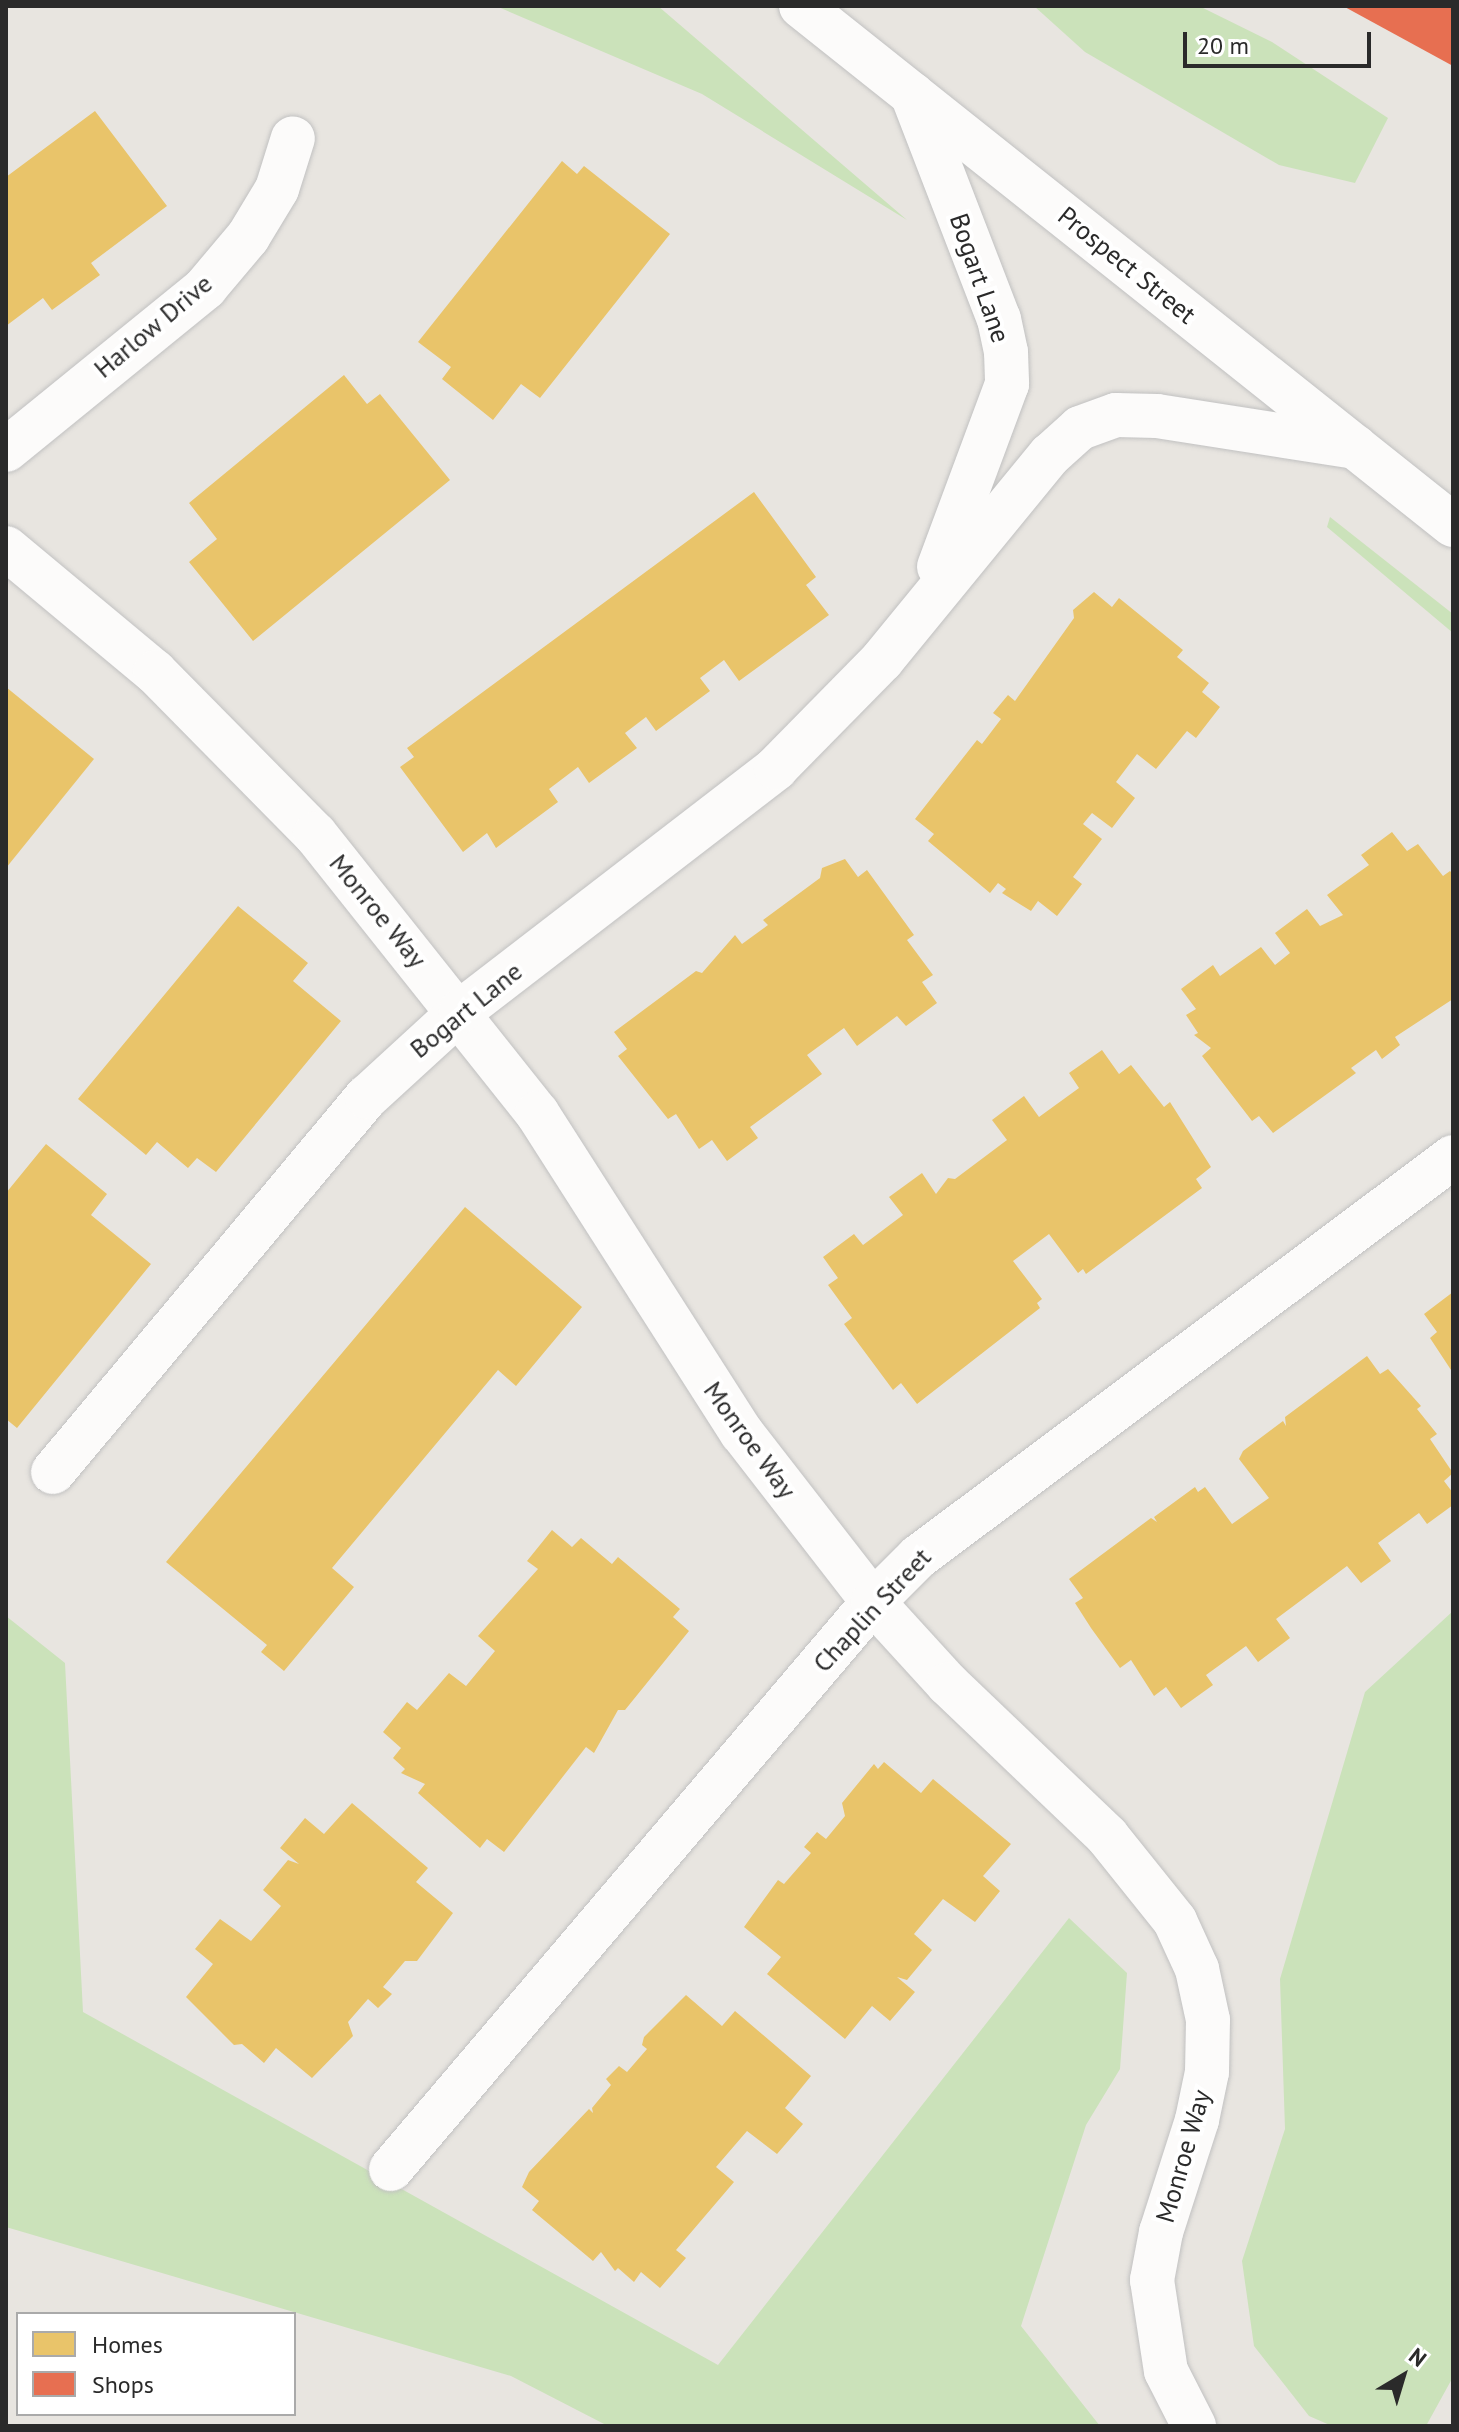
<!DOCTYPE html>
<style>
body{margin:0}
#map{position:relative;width:1459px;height:2432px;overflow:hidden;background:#e8e5e0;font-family:"PT Sans",sans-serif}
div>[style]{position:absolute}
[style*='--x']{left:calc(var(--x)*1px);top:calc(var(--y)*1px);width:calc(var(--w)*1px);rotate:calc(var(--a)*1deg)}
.green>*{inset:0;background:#cbe2ba}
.homes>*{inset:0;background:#e9c46a}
.shops>*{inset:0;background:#e76f51}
.roads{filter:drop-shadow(0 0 2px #c1c1c1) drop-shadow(0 0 2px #c1c1c1)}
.street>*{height:44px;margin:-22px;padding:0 22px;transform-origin:22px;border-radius:22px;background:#fcfbfa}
.secondary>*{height:44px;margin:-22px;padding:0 22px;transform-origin:22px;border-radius:22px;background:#fcfbfa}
span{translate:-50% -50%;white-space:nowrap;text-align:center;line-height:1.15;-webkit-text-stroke:8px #fff;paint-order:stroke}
.street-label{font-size:26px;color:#2a2a2a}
.frame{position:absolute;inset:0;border:8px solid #2a2a2a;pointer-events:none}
.legend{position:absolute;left:16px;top:2312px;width:280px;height:104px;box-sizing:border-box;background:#fff;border:2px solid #aaa;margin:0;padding:10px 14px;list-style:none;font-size:24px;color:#2a2a2a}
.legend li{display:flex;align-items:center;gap:16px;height:40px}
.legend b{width:40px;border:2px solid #aaa}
.north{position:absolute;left:1363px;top:2336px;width:80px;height:80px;-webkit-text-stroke:6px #fff;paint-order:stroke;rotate:38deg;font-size:22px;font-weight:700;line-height:32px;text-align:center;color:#2a2a2a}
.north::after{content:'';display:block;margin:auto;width:28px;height:36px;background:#2a2a2a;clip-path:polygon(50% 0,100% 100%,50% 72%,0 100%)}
.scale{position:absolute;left:1183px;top:32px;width:188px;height:36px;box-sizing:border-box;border:4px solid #2a2a2a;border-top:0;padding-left:10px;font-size:24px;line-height:28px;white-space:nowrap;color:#2a2a2a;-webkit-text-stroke:6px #fff;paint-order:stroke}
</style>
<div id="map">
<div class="green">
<i style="clip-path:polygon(496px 6px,658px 6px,907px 220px,702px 94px)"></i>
<i style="clip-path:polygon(1034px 6px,1199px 6px,1272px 42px,1388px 118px,1355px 183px,1279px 165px,1085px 52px)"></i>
<i style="clip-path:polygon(1330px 517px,1453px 614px,1453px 633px,1327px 527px)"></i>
<i style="clip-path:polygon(1453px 1611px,1453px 2377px,1426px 2426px,1332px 2426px,1309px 2416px,1254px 2346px,1242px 2261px,1285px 2129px,1280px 1979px,1365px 1692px)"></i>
<i style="clip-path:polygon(6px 1616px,65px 1663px,83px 2012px,718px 2365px,1069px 1918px,1127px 1973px,1120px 2069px,1086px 2125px,1021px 2326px,1100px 2426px,608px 2426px,511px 2376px,6px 2227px)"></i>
</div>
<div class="homes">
<i style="clip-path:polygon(95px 111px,167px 206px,91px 263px,100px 275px,52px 310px,43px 298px,6px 326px,6px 177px)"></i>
<i style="clip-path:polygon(562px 161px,577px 174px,584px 166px,670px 234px,540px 398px,521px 384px,493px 420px,442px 379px,451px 367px,418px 342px)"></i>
<i style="clip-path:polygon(344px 375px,367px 404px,380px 394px,450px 480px,253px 641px,189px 562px,217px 539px,189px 503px)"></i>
<i style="clip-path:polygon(754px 492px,816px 577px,806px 585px,829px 615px,739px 681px,724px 660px,700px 678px,710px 691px,656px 731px,646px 717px,625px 733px,637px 748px,589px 783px,578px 767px,549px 789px,558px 802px,496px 848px,487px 833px,463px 852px,400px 767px,414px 757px,407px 748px)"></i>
<i style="clip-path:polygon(1094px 592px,1112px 607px,1119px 598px,1183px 650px,1177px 657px,1209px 683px,1202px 692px,1220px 707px,1196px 738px,1187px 731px,1156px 769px,1137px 754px,1116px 782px,1135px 798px,1112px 828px,1092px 813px,1083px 824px,1102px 839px,1073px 877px,1082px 884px,1057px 916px,1038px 901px,1031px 911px,1002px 893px,1006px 889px,998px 883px,990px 893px,928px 841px,934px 834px,915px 819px,977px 740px,982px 744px,1001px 719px,993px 713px,1008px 695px,1015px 701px,1074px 618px,1073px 610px)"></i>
<i style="clip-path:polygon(6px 687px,94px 759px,6px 868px)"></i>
<i style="clip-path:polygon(1392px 832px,1407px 851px,1418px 844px,1443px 876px,1450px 871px,1453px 874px,1453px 999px,1395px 1037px,1400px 1045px,1382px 1059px,1376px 1050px,1351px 1068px,1356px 1073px,1273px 1133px,1259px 1116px,1252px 1121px,1202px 1056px,1211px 1048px,1194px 1035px,1198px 1033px,1186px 1015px,1196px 1009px,1181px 989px,1213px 965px,1220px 976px,1261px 947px,1275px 965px,1290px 953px,1275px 933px,1307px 909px,1320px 926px,1343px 915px,1327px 895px,1369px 865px,1361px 855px)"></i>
<i style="clip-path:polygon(845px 859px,858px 877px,867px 870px,914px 935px,907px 940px,933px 975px,922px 982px,937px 1003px,906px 1026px,897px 1016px,857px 1046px,844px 1028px,807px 1055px,822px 1074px,750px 1127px,758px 1138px,727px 1161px,712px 1140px,699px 1149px,676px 1114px,668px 1119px,618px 1056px,627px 1049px,614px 1032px,696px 971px,702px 973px,735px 935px,742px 944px,768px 925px,763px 920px,820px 878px,822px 868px)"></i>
<i style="clip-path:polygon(238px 906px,308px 963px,293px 981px,341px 1021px,216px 1172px,197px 1158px,188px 1168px,157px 1142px,146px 1155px,78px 1099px)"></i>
<i style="clip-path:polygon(1102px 1050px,1119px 1074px,1131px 1065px,1164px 1107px,1170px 1102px,1211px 1167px,1196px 1179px,1202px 1188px,1086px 1274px,1083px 1269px,1078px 1273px,1049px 1234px,1013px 1261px,1042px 1299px,1037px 1303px,1040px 1308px,917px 1404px,901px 1383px,893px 1390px,844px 1324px,852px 1318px,828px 1285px,838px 1278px,823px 1257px,854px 1234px,863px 1245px,903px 1215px,889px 1197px,922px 1173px,936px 1194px,948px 1178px,955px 1179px,1007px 1140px,992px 1120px,1024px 1096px,1039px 1117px,1079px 1088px,1069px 1073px)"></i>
<i style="clip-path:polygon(46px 1144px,107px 1194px,91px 1215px,151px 1264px,17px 1428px,6px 1419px,6px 1193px)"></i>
<i style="clip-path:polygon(465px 1207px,582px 1307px,516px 1386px,498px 1370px,332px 1568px,354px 1587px,284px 1671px,261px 1652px,267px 1645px,166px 1562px)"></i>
<i style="clip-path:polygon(1453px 1292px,1453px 1373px,1430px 1338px,1437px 1332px,1424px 1314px)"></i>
<i style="clip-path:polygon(1367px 1356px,1380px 1374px,1388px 1369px,1421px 1406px,1417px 1409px,1437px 1434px,1430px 1439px,1453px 1473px,1444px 1481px,1453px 1493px,1453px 1505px,1427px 1524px,1419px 1513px,1378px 1543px,1391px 1561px,1361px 1583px,1347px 1566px,1276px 1619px,1290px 1638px,1258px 1662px,1246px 1646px,1206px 1675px,1213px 1685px,1181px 1708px,1166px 1687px,1154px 1696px,1131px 1660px,1120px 1668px,1091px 1628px,1075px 1603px,1083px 1598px,1069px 1579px,1151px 1518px,1157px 1522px,1154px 1517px,1195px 1487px,1198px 1492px,1205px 1487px,1232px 1524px,1269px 1498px,1239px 1459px,1243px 1451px,1283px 1421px,1286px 1426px,1285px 1417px)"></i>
<i style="clip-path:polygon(552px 1530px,572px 1547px,581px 1538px,612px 1564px,618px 1557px,680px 1609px,673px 1617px,689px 1631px,625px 1710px,618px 1710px,594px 1753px,586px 1747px,504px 1852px,487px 1839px,480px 1848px,418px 1793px,425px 1784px,401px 1773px,405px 1769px,393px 1758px,401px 1748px,383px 1732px,407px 1702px,417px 1710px,449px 1673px,466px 1686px,495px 1651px,478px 1636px,538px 1569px,527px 1561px)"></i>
<i style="clip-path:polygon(884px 1762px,921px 1793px,933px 1779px,1011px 1844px,983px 1876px,1000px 1891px,975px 1922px,943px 1899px,914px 1934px,932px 1950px,907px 1980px,897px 1977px,915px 1992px,890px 2021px,872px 2006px,845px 2039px,767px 1974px,781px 1957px,744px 1927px,778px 1880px,784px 1884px,811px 1853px,804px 1847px,817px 1832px,826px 1839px,845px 1816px,842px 1803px,874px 1764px,878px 1769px)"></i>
<i style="clip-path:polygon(352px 1803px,428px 1868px,416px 1882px,453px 1913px,417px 1961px,405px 1961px,383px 1987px,392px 1994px,378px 2008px,368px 1999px,348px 2022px,353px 2036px,312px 2078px,276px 2048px,264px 2063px,242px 2044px,234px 2045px,186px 1997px,213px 1964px,195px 1949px,220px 1919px,251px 1941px,281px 1906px,263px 1890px,288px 1860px,299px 1864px,280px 1848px,305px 1818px,324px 1834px)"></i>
<i style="clip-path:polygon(686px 1995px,722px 2026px,735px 2011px,811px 2076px,785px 2108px,803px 2124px,777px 2154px,747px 2131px,716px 2167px,734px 2182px,676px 2250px,686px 2258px,660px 2288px,641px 2272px,634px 2282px,618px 2268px,615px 2271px,601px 2252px,593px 2261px,532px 2210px,539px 2201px,522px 2187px,529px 2172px,589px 2109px,593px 2113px,592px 2108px,611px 2085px,606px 2079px,619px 2066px,627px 2072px,647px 2049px,642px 2045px,644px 2037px)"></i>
</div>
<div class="shops">
<i style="clip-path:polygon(1343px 6px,1453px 6px,1453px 66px)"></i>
</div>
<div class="roads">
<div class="street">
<i style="--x:912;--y:94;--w:241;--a:68.9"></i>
<i style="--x:999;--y:319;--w:34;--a:78"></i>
<i style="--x:1006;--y:352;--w:32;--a:88"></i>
<i style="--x:1007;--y:384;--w:195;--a:110.4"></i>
<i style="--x:6;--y:450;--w:257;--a:-39.1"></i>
<i style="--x:205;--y:288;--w:67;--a:-49.9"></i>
<i style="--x:248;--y:237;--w:56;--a:-58.9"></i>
<i style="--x:277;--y:189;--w:53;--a:-72.6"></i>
<i style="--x:6;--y:548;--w:194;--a:39.8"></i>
<i style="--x:155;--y:672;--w:228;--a:45.4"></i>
<i style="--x:315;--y:834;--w:357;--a:51.5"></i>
<i style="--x:537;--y:1113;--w:380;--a:57.4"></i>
<i style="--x:742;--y:1433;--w:214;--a:52.2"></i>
<i style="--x:873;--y:1602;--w:111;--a:47.6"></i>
<i style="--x:948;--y:1684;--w:220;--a:43.7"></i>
<i style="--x:1107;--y:1836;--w:109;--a:51.3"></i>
<i style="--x:1175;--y:1921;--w:53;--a:65.4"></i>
<i style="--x:1197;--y:1969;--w:52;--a:77.8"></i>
<i style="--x:1208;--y:2020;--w:52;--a:91.1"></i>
<i style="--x:1207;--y:2072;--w:49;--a:101.8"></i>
<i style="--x:1197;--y:2120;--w:118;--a:107.8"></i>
<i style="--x:1161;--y:2232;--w:49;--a:100.6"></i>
<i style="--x:1152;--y:2280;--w:92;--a:81.3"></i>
<i style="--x:1166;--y:2371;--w:62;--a:63"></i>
<i style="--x:53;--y:1472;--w:489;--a:-50.1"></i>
<i style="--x:367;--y:1097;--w:127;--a:-42.5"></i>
<i style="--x:461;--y:1011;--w:398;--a:-37.6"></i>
<i style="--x:776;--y:768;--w:151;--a:-45.5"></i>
<i style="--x:882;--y:660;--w:265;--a:-50.7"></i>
<i style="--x:1050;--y:455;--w:40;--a:-42"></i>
<i style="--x:1080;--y:428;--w:38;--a:-20"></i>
<i style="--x:1116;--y:415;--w:41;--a:1.4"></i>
<i style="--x:1157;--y:416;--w:201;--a:8.9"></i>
<i style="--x:391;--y:2169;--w:744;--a:-49.63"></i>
<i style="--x:873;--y:1602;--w:64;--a:-45"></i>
<i style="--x:918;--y:1557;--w:668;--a:-36.78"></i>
</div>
<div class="secondary">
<i style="--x:801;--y:6;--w:833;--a:38.52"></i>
</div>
</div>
<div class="street-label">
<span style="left:1127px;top:265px;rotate:39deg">Prospect Street</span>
<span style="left:980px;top:278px;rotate:71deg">Bogart Lane</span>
<span style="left:153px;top:326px;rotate:-40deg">Harlow Drive</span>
<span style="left:378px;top:911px;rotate:51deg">Monroe Way</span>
<span style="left:466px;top:1010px;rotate:-39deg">Bogart Lane</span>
<span style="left:750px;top:1440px;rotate:54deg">Monroe Way</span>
<span style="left:872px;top:1610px;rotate:-47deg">Chaplin Street</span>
<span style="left:1183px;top:2156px;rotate:-74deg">Monroe Way</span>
</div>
<div class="frame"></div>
<ul class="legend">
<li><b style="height:22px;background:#e9c46a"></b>Homes</li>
<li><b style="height:22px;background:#e76f51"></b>Shops</li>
</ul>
<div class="north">N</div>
<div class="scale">20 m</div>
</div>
